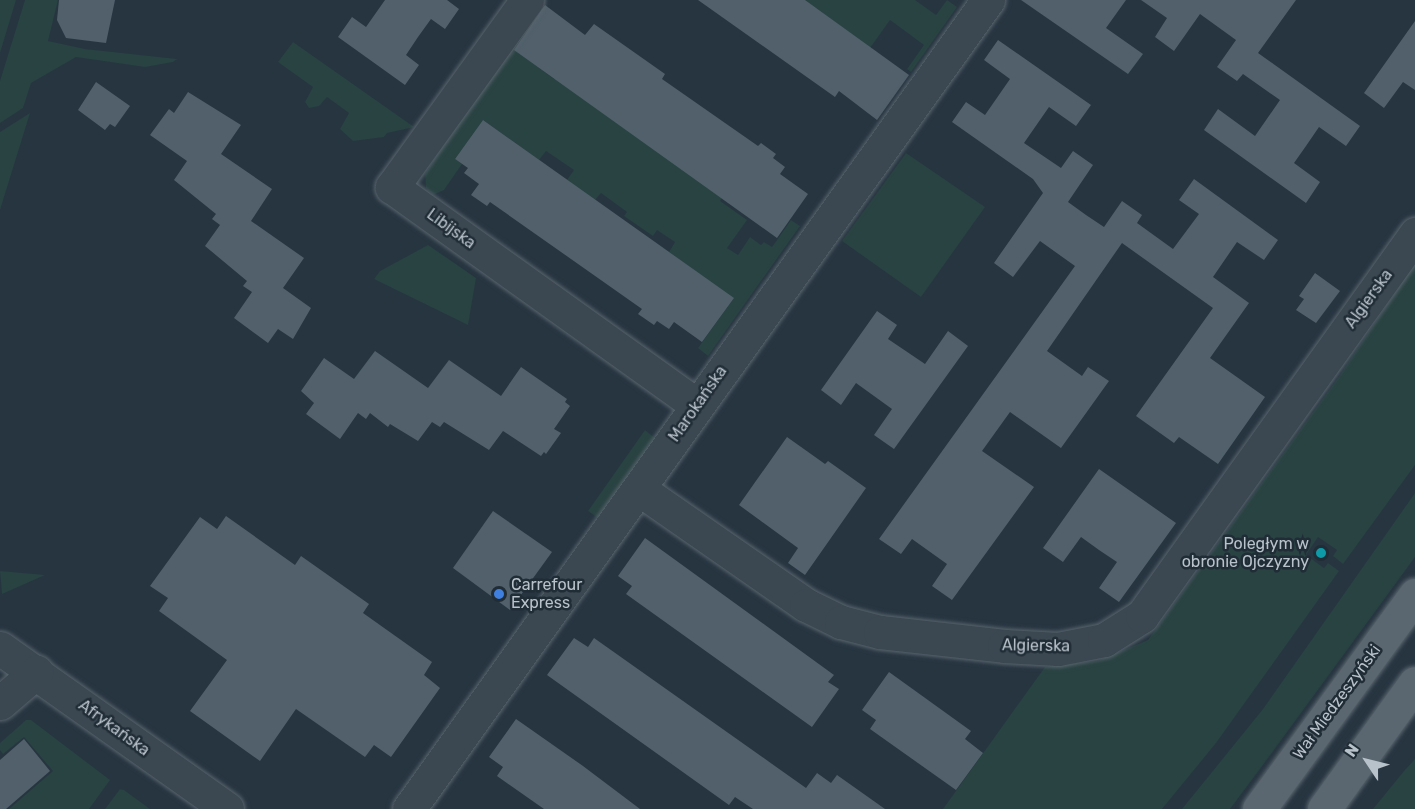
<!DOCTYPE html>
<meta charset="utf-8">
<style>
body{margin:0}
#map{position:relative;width:1415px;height:809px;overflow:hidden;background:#273541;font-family:Rubik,sans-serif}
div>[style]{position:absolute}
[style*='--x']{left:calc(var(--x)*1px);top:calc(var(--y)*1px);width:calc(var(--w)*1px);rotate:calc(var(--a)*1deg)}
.green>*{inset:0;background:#294242}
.building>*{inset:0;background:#51606b}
.roads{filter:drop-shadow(0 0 2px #59656e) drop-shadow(0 0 2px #59656e)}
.minor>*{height:33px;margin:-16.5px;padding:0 16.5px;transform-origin:16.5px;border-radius:16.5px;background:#3b4751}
.major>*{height:33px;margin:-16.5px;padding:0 16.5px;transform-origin:16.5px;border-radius:16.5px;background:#5a6670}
.dots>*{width:16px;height:16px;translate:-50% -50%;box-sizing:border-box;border:3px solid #202c36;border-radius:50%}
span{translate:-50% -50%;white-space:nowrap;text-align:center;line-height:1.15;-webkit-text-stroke:5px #202c36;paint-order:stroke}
.street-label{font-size:16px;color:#b8c2cb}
.poi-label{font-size:16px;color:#b8c2cb}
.right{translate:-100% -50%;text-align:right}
.left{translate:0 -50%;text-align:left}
.north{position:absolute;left:1337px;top:731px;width:60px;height:60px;-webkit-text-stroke:4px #202c36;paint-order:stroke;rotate:305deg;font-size:16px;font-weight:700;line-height:24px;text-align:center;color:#b8c2cb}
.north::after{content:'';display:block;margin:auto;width:21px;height:27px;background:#b8c2cb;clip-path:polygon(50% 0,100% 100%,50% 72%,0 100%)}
</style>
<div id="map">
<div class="green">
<i style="clip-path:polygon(0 0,16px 0,0 53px)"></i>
<i style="clip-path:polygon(25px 0,58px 0,48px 41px,85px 49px,177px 59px,173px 62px,145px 67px,76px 57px,31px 83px,23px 108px,0 123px,0 81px)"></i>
<i style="clip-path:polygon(781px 0,915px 0,936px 15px,947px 0,957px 7px,911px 72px,907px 69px,924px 45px,890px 20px,870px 48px,816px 8px)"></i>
<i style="clip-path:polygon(544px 4px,511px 54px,515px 50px,554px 79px,556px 77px,722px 198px,720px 201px,747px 220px,727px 248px,738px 255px,750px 237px,761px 245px,764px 242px,772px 247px,791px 220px,800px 226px,708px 356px,698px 348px,733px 299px,669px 252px,675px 242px,657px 230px,653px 236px,624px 216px,627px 212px,601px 193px,595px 200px,559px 191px,574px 170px,546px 151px,539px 160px,483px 120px,455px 159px,462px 164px,444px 190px,433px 195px,426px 188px,425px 174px,450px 134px)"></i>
<i style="clip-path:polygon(293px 42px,414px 127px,387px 133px,384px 137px,353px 141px,340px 129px,349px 113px,327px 97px,319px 106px,309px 108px,305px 102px,313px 87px,278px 62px)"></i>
<i style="clip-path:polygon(30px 113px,0 210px,0 132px)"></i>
<i style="clip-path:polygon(906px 153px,985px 207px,921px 297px,842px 241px)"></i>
<i style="clip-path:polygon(428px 245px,476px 278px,468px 325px,374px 279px,380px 271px)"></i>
<i style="clip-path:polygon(1415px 263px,1415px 465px,1343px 564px,1333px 556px,1337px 550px,1318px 537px,1306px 555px,1324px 568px,1328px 563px,1339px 571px,1216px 743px,1162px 809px,943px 809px,1045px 667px,1098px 661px,1148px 640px,1338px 378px)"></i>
<i style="clip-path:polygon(645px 430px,656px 439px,598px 518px,588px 511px)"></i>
<i style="clip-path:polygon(1415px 493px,1415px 557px,1257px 773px,1230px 809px,1182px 809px,1263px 709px)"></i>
<i style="clip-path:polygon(0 571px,45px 575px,2px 594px)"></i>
<i style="clip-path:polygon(26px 720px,31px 720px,110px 780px,89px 809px,9px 809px,53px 771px,24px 737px,3px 754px,0 750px,0 743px)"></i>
<i style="clip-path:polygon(1415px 759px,1415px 809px,1373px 809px,1404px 771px)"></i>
<i style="clip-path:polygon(120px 789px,124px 790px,150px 809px,105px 809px)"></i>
</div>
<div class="building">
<i style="clip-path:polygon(59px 0,115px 0,106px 43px,66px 38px,57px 20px)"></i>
<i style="clip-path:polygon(385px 0,447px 0,459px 9px,445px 29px,431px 19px,418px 37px,406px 55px,419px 65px,405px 85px,338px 37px,352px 17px,366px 27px)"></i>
<i style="clip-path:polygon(698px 0,805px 0,909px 75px,877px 120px,839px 91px,835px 97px)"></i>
<i style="clip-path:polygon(1021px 0,1126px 0,1106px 28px,1143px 54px,1128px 74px)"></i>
<i style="clip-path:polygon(1141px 0,1296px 0,1258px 53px,1360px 126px,1346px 146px,1319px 127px,1306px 146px,1294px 163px,1320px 182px,1306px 203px,1204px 130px,1218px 109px,1255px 136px,1280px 100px,1243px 74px,1237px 81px,1217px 67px,1236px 40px,1200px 14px,1174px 51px,1155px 37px,1167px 18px)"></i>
<i style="clip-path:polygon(545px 5px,585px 35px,594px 24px,665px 74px,662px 79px,758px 146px,761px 143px,776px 154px,773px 158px,785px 167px,780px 174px,808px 194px,777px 238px,514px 50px)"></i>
<i style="clip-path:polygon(1415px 21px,1415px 90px,1403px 82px,1384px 108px,1364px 93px)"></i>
<i style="clip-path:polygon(998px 40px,1091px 105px,1076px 126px,1049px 107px,1024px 143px,1061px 168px,1073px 151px,1093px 165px,1068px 202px,1086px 215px,1104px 227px,1122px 201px,1142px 215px,1137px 223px,1173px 249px,1199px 214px,1179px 200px,1194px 179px,1278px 240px,1264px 260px,1237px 242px,1213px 277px,1249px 303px,1210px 358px,1265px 397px,1218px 464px,1179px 437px,1174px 443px,1136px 416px,1213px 308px,1122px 243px,1047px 351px,1082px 376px,1088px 367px,1109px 381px,1061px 448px,1010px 412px,982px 451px,1034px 487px,952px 600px,932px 586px,947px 564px,912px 539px,901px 554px,879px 539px,1075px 266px,1040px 241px,1013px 277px,994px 263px,1043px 193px,1033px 179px,952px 122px,966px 102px,985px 115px,1010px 79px,984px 60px)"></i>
<i style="clip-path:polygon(96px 82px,130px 106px,115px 127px,110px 124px,105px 130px,78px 110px)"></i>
<i style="clip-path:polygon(188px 92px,241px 125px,221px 154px,272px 189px,251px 221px,304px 258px,283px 288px,311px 308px,293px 339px,278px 329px,268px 343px,234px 318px,252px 292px,243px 286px,247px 281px,205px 246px,220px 225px,212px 219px,216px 214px,174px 180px,187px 161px,150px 135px,169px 109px,174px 113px)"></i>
<i style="clip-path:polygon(483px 120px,734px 298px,702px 342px,674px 322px,669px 329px,657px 321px,654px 325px,638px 314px,642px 309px,490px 202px,487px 206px,471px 195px,479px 184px,464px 173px,468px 168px,455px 159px)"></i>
<i style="clip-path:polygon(1315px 273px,1340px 291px,1316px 323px,1296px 310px,1304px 299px,1299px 296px)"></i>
<i style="clip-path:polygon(877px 311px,897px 325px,888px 339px,925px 364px,948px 331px,968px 346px,894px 449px,874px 435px,892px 409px,856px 383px,841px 405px,821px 390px)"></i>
<i style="clip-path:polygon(375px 351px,428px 388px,449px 360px,501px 396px,521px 367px,567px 399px,565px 402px,570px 406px,554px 429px,561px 433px,546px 454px,544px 452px,541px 456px,503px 431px,489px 450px,444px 422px,440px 427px,432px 422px,418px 441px,390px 424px,388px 427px,370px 413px,366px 419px,358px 413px,340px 439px,306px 414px,314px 403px,301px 391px,324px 358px,354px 379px)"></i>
<i style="clip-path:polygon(787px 437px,825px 464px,828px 461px,866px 488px,805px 575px,788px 563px,798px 548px,739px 505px)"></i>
<i style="clip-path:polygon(1099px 469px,1176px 523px,1119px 602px,1099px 588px,1117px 562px,1099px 550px,1081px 537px,1063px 562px,1043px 548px)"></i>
<i style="clip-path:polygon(493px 511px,552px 552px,510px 610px,453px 568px)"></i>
<i style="clip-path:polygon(226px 516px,295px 565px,301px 556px,369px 604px,363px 613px,432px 662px,424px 675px,440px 688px,391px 757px,374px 745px,365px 757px,296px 709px,260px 761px,190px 711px,227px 660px,159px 611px,168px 598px,150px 586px,200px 517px,217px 529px)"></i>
<i style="clip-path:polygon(645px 538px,834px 675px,828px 682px,839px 689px,812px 727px,626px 594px,632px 586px,618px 576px)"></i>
<i style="clip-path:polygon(574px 638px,588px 647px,594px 638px,806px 788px,817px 773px,831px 783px,837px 775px,885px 809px,753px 809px,735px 797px,729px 805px,547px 675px)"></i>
<i style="clip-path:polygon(889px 672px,971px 731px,965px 739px,983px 753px,956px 790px,870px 729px,876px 720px,862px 710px)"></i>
<i style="clip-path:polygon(516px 719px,583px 766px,640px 809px,544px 809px,497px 776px,503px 767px,489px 757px)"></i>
<i style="clip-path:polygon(24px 739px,50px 771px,6px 809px,0 809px,0 760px)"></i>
</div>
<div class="roads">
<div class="minor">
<i style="--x:527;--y:0;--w:231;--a:125.8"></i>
<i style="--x:392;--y:187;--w:375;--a:35.6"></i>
<i style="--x:639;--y:489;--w:203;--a:34.8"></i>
<i style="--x:806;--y:605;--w:39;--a:26"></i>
<i style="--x:841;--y:622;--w:40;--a:14.4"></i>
<i style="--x:880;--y:632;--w:125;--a:6.4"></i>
<i style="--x:1004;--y:646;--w:54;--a:3.2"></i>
<i style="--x:1058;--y:649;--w:47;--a:-11.1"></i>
<i style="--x:1104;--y:640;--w:45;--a:-32.3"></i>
<i style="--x:1142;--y:616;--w:470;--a:-54.4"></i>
<i style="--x:0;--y:648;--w:278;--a:35.3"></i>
<i style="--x:0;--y:703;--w:48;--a:-40.7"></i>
<i style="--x:409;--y:809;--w:995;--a:-54.41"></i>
</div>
<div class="major">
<i style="--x:1259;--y:809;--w:265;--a:-53.9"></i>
<i style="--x:1324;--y:809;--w:155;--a:-54.2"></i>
</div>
</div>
<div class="dots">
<i style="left:1321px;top:553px;background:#0f9aa8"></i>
<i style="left:499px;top:594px;background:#3f7fe0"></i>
</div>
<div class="street-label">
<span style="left:451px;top:229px;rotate:36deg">Libijska</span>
<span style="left:1369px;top:299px;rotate:-54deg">Algierska</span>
<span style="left:698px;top:404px;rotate:-55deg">Marokańska</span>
<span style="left:1036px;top:646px;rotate:1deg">Algierska</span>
<span style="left:1337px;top:702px;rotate:-54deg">Wał Miedzeszyński</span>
<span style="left:114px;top:728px;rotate:36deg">Afrykańska</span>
</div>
<div class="poi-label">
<span class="right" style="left:1309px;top:553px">Poległym w<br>obronie Ojczyzny</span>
<span class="left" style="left:511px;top:594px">Carrefour<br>Express</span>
</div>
<div class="north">N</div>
</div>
